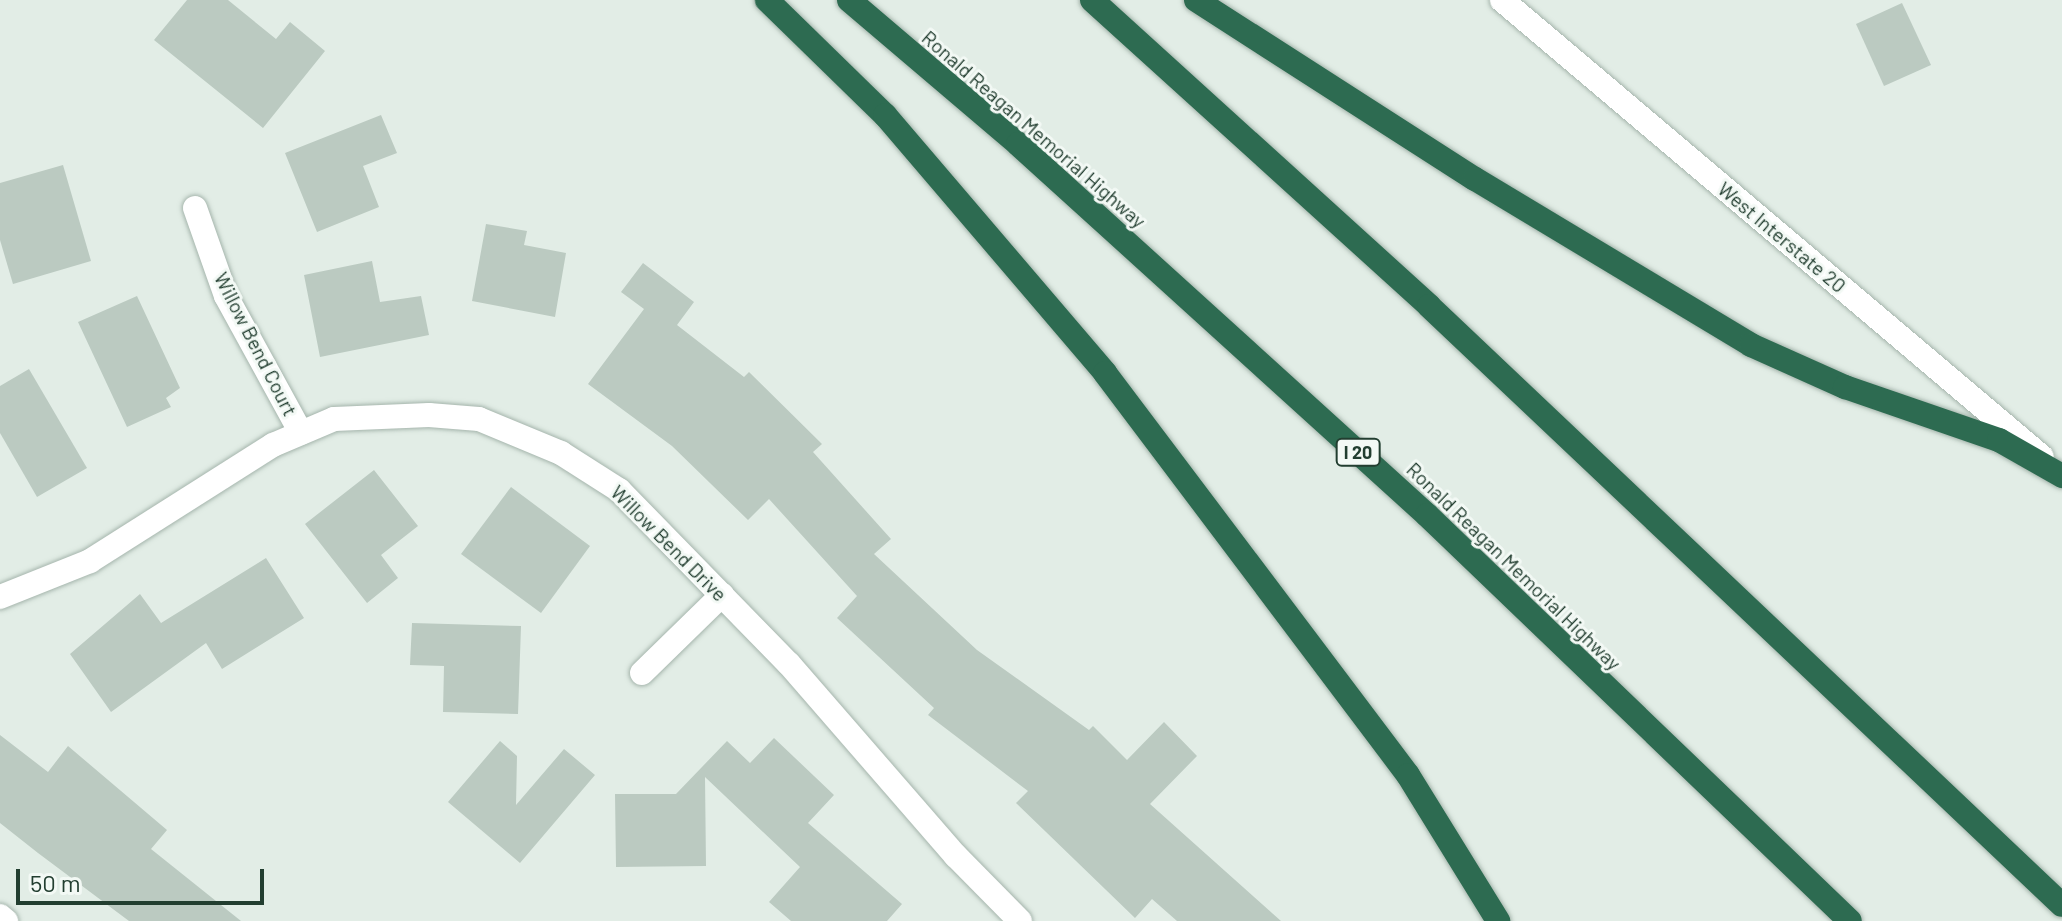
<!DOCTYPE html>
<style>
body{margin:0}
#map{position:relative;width:2062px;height:921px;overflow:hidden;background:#e2ede6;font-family:Barlow,sans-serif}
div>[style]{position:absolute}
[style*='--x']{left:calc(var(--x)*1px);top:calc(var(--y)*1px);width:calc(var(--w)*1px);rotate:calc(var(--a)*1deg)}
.building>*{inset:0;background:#bbcac1}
.roads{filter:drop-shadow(0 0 2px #a5b5ac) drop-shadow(0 0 2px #a5b5ac)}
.street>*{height:24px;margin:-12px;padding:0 12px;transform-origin:12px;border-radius:12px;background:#fff}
.highway>*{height:24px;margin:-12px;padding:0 12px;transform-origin:12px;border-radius:12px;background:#2d6b51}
span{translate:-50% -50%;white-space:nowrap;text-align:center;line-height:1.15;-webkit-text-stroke:6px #f3f9f5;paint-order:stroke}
.shield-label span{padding:2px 6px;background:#f3f9f5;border:2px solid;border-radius:6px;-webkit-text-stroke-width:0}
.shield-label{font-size:18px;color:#223e30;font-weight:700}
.street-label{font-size:20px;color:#223e30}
.scale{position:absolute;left:16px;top:869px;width:248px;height:36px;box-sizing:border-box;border:4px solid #223e30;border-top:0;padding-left:10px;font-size:24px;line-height:28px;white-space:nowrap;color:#223e30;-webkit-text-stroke:6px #f3f9f5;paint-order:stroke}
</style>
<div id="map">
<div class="building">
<i style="clip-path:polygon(187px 0,228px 0,276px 39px,290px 22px,325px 51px,263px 128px,154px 40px)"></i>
<i style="clip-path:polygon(1902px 3px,1931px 65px,1884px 86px,1856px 24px)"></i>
<i style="clip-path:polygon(381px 115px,397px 153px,363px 166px,379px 207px,317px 232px,285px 153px)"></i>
<i style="clip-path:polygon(63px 165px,91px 261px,13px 284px,0 240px,0 183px)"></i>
<i style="clip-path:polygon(486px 224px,527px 231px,524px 245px,566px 253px,555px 317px,472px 301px)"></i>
<i style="clip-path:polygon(372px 261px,380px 302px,421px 296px,429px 335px,320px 357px,304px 275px)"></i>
<i style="clip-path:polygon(643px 263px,694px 302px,677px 325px,744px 377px,749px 372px,822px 444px,813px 452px,891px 539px,874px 554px,977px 650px,1089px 730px,1093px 726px,1127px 760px,1164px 722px,1197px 756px,1150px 804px,1281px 921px,1177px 921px,1152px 899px,1135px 918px,1016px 803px,1028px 791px,928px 715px,934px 708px,837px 618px,857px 596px,769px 499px,748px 520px,672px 446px,588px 384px,644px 309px,621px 292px)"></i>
<i style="clip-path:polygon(137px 296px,180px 388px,166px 398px,171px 407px,127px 427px,78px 322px)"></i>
<i style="clip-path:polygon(29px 369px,87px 468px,37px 497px,0 433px,0 386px)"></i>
<i style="clip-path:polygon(374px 470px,418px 526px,381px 555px,398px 578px,367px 603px,305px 524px)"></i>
<i style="clip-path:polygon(511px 487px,590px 546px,541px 613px,461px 554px)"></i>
<i style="clip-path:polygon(266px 558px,304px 618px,222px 669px,206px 643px,111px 712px,70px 654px,140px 594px,161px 623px)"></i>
<i style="clip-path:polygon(412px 623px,521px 626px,518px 714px,443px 712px,444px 666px,410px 665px)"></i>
<i style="clip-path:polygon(0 735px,48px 772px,68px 746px,167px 830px,151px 849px,241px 921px,129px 921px,38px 853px,0 823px)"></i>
<i style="clip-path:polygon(774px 738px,834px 795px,808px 823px,902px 904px,887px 921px,791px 921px,769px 902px,800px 867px,705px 777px,706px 866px,616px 867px,615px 794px,676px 794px,727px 741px,750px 763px)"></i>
<i style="clip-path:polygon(500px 741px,517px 756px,516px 805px,564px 749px,595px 775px,520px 863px,448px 802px)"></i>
</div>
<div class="roads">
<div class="street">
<i style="--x:1502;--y:0;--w:707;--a:40.24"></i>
<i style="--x:195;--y:208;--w:93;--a:70.6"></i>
<i style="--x:226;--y:296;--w:156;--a:61.3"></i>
<i style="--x:0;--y:597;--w:97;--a:-21.8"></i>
<i style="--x:90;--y:561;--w:217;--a:-32.4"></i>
<i style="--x:273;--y:445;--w:66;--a:-23.1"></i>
<i style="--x:334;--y:419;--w:95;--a:-2.4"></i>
<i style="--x:429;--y:415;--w:50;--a:4.6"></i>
<i style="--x:479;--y:419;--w:89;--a:22.5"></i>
<i style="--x:561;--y:453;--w:69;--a:32.5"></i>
<i style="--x:619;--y:490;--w:243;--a:45.7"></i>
<i style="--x:789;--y:664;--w:254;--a:49"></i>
<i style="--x:956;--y:856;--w:91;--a:45.4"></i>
<i style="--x:642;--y:673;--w:112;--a:-44.3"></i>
<i style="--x:0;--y:916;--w:8;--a:40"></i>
</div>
<div class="highway">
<i style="--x:767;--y:0;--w:165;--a:44.3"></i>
<i style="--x:885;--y:115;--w:339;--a:49.5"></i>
<i style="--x:1105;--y:373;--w:503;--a:52.99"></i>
<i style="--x:1408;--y:775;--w:172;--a:58.3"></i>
<i style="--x:849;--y:0;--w:222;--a:40.4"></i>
<i style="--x:1018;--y:144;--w:552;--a:42.21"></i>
<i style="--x:1427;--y:515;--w:586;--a:43.83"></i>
<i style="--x:1092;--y:0;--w:455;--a:42.2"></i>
<i style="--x:1429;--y:306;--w:871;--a:43.42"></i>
<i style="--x:1196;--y:0;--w:331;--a:32.7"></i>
<i style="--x:1475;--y:179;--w:322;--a:31"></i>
<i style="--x:1751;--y:345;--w:103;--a:24.1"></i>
<i style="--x:1845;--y:387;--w:163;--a:19"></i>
<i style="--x:1999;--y:440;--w:73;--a:29.7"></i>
</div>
</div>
<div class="shield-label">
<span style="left:1358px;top:452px">I 20</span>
</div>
<div class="street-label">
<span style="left:1034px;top:129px;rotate:41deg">Ronald Reagan Memorial Highway</span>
<span style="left:1782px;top:237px;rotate:40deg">West Interstate 20</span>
<span style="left:256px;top:344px;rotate:63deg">Willow Bend Court</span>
<span style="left:669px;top:543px;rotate:45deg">Willow Bend Drive</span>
<span style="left:1514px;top:566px;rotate:44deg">Ronald Reagan Memorial Highway</span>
</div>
<div class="scale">50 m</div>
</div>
